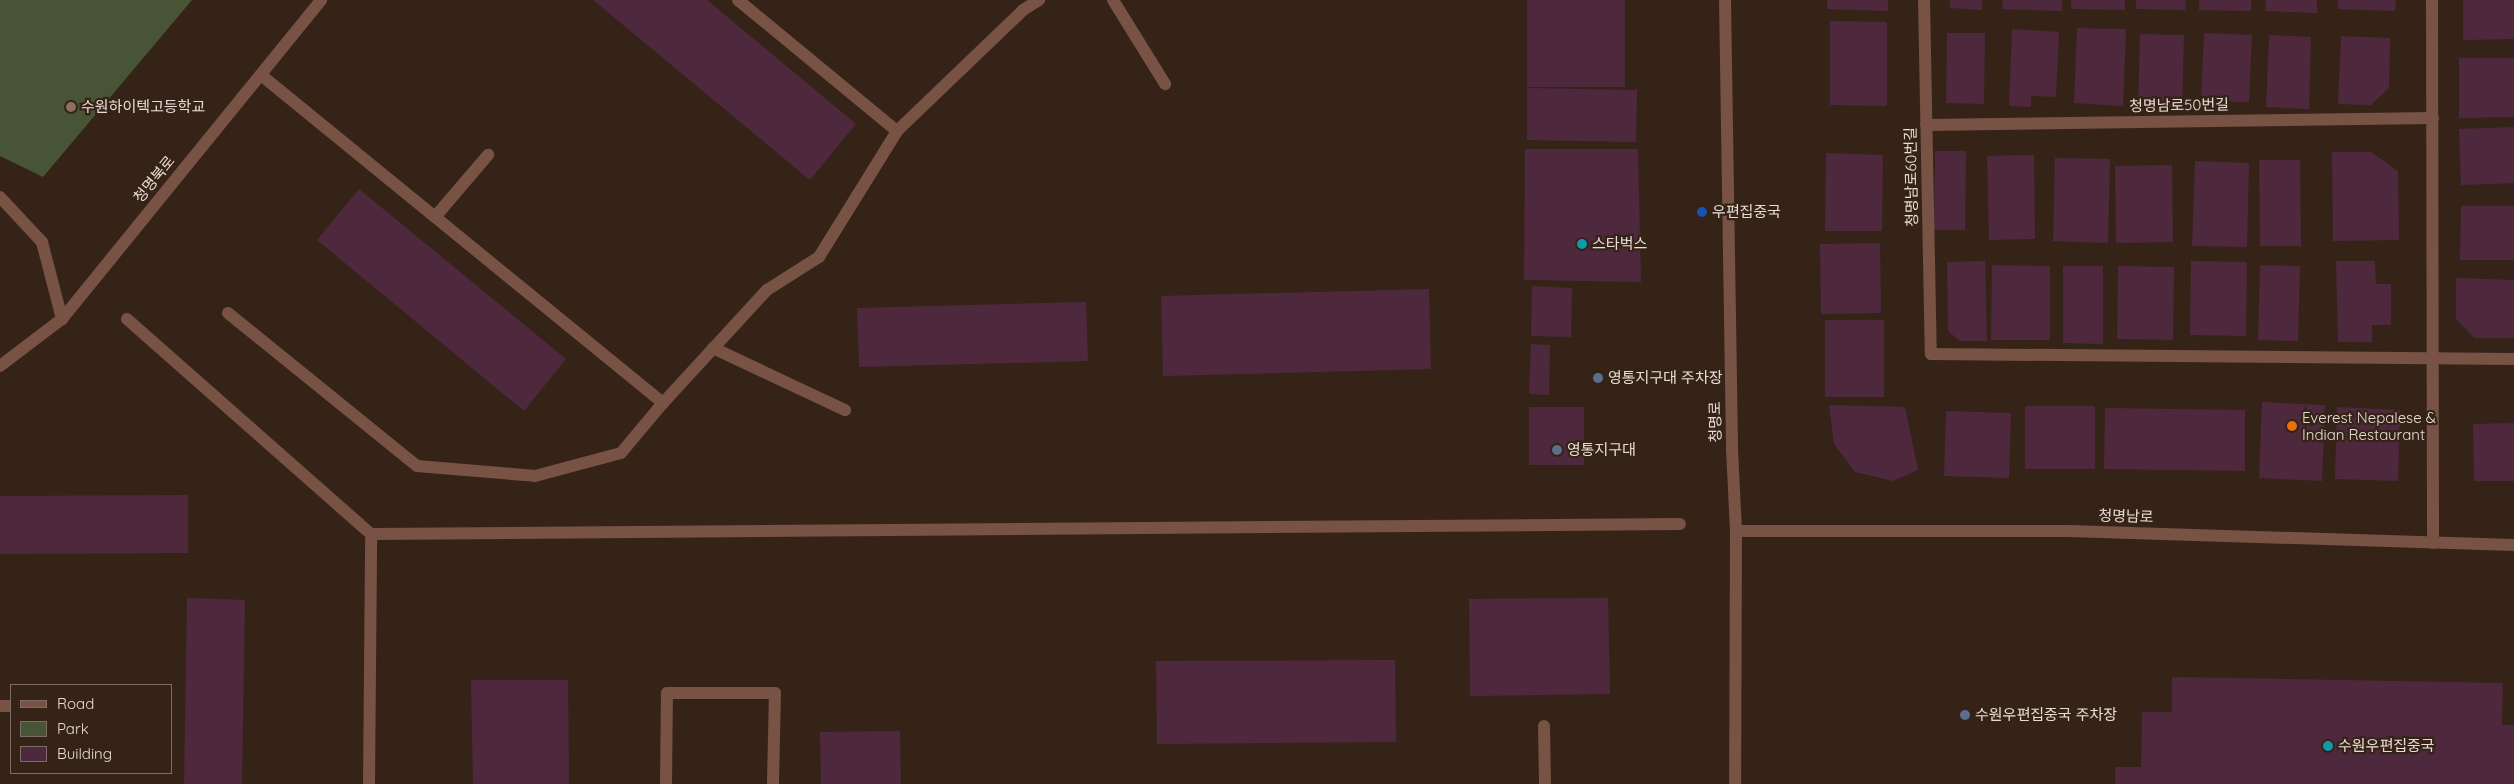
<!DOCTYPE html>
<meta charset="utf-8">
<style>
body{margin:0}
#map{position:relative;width:2514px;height:784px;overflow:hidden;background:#352318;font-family:Quicksand,"Noto Sans KR",sans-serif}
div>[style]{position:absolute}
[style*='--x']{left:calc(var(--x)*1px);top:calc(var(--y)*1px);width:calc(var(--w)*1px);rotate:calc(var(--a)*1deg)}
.green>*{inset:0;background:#475536}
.building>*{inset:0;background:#4e293e}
.service>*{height:12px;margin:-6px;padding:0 6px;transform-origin:6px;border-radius:6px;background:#775245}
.pedestrian>*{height:12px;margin:-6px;padding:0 6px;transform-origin:6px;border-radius:6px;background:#775245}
.minor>*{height:12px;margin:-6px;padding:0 6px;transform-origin:6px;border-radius:6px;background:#775245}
.tertiary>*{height:12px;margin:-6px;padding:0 6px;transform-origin:6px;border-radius:6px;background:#775245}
.dots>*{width:14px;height:14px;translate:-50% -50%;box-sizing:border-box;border:2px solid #352318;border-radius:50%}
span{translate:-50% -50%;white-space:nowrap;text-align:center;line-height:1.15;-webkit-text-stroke:4.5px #352318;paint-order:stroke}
.street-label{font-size:15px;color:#e8dcd5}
.poi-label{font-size:15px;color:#e8dcd5}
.left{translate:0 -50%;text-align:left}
.legend{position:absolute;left:10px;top:684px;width:162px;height:90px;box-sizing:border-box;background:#352318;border:1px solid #7d6d64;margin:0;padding:6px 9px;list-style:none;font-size:15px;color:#e8dcd5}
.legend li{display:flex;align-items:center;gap:10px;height:25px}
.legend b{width:25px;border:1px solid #7d6d64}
</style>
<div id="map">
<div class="green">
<i style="clip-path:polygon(0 0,192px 0,43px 177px,0 156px)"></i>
</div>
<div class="building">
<i style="clip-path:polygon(593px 0,707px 0,856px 124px,810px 180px)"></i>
<i style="clip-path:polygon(1527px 0,1625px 0,1625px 87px,1527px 87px)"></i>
<i style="clip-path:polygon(1827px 0,1888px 0,1888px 11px,1827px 9px)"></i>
<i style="clip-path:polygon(1950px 0,1982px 0,1982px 10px,1950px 8px)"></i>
<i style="clip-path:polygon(2003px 0,2062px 0,2062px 11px,2002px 9px)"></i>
<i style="clip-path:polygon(2071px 0,2125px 0,2125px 10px,2071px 9px)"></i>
<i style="clip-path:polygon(2136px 0,2186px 0,2185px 10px,2136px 9px)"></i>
<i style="clip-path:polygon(2199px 0,2251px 0,2251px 11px,2199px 10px)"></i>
<i style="clip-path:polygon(2266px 0,2317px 0,2317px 13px,2265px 11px)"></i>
<i style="clip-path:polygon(2338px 0,2396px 0,2395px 11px,2338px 9px)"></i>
<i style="clip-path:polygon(2463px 0,2514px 0,2514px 39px,2463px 40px)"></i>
<i style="clip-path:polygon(1830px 21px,1887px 22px,1887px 106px,1830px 105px)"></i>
<i style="clip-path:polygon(2077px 28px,2126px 29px,2123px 106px,2074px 103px)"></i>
<i style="clip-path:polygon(2012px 29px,2059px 32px,2056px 97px,2031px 96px,2031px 107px,2009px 106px)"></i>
<i style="clip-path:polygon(1947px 33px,1985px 33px,1984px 104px,1946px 103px)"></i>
<i style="clip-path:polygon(2204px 33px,2252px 35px,2249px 102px,2201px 101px)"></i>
<i style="clip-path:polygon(2140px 34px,2184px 35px,2182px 112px,2138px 111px)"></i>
<i style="clip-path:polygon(2269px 35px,2311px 37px,2309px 109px,2266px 107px)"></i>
<i style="clip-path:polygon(2341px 36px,2390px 38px,2389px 88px,2371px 105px,2338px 104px)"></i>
<i style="clip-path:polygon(2459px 58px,2514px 58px,2514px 117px,2459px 118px)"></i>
<i style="clip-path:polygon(1527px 88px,1637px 90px,1636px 142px,1527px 140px)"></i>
<i style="clip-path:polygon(2514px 127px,2514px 183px,2461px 185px,2459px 129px)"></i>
<i style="clip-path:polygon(1525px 149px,1638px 149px,1641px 282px,1524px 280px)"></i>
<i style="clip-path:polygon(1935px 151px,1966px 151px,1965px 230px,1934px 230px)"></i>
<i style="clip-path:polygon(2332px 152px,2371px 152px,2398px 171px,2399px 240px,2333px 241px)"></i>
<i style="clip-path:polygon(1826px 153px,1883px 155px,1882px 231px,1825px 231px)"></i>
<i style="clip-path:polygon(2034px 155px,2035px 239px,1989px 240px,1987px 156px)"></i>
<i style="clip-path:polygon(2055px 158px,2110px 159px,2108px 243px,2053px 241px)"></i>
<i style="clip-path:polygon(2259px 160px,2300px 160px,2301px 246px,2260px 246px)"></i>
<i style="clip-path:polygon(2195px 161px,2249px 163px,2247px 247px,2192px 246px)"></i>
<i style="clip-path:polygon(2172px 165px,2173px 242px,2116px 243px,2115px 166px)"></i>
<i style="clip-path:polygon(359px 189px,566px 359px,524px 411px,317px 240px)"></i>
<i style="clip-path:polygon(2461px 206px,2514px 206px,2514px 260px,2460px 260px)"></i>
<i style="clip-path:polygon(1880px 243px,1881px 313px,1821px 314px,1820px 244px)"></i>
<i style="clip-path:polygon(1985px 261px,1987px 341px,1960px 341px,1948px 331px,1947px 262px)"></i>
<i style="clip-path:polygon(2191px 261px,2247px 262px,2246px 336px,2190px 335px)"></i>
<i style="clip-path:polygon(2336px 261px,2375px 261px,2376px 284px,2391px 284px,2391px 325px,2372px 325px,2372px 342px,2338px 342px)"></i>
<i style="clip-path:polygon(1992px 265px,2050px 266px,2050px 340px,1991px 340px)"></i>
<i style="clip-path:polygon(2260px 265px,2300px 266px,2298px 341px,2258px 340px)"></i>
<i style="clip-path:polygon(2063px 266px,2103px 266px,2103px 344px,2063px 343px)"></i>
<i style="clip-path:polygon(2118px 266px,2174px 267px,2173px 340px,2117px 339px)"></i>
<i style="clip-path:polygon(2456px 278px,2514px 280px,2514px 338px,2474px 338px,2456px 319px)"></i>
<i style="clip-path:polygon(1532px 286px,1572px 288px,1571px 337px,1531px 336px)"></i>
<i style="clip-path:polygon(1429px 289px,1431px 369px,1163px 376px,1161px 296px)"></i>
<i style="clip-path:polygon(1086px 302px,1088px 361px,859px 367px,857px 308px)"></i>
<i style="clip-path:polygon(1825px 320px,1884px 320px,1884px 397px,1825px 397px)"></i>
<i style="clip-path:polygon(1531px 344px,1550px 345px,1549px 395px,1529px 394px)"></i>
<i style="clip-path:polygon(2262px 402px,2325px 405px,2322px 481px,2259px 478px)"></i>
<i style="clip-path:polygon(1829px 405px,1905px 407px,1918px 470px,1893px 481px,1855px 472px,1834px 444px)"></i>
<i style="clip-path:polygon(2025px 406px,2095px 406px,2095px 469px,2025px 469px)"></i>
<i style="clip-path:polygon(1529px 407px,1584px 407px,1584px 465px,1529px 465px)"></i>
<i style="clip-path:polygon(2337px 407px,2400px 410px,2398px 481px,2335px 479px)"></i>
<i style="clip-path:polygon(2105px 408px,2245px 410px,2245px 471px,2104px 469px)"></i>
<i style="clip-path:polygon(1946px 411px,2011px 413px,2009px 478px,1944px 476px)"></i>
<i style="clip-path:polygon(2514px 423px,2514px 481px,2474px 481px,2473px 424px)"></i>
<i style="clip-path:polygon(188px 495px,188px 553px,0 554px,0 496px)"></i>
<i style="clip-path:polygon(187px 598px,245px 600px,242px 784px,184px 784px)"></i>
<i style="clip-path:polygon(1608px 598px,1610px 694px,1470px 696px,1469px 599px)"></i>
<i style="clip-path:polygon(1395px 660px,1396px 742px,1157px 744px,1156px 661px)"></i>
<i style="clip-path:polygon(2172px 677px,2503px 683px,2502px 725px,2514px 725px,2514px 784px,2115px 784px,2115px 767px,2141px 767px,2142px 712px,2172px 712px)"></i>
<i style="clip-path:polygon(471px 680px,568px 680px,569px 784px,473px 784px)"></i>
<i style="clip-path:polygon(900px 731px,901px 784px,821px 784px,820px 732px)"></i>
</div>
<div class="service">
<i style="--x:738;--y:0;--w:206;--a:39.5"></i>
<i style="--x:1113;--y:0;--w:99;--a:58.2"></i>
<i style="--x:1924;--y:0;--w:354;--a:88.9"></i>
<i style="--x:1931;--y:354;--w:583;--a:0.49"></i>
<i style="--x:2432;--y:0;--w:543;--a:89.89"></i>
<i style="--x:261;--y:75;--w:519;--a:39.21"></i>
<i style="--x:663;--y:403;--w:154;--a:-47.4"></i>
<i style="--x:767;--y:290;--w:62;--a:-32.4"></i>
<i style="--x:819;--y:257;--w:148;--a:-58.2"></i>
<i style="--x:897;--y:131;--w:175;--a:-43.8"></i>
<i style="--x:1023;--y:10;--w:19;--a:-32"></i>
<i style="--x:1926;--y:125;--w:507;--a:-0.79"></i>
<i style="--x:0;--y:197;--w:62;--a:47"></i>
<i style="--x:42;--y:242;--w:80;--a:75.4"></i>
<i style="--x:435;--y:217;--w:82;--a:-49.5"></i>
<i style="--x:228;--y:313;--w:243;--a:39"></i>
<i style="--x:417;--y:466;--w:118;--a:4.8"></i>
<i style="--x:535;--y:476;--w:89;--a:-15"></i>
<i style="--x:621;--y:453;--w:65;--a:-50"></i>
<i style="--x:713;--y:348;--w:146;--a:25.2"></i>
<i style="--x:0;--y:706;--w:11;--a:0"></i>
<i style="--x:1544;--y:726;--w:58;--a:89"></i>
<i style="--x:666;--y:784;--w:91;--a:-89.4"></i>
<i style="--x:667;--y:693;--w:108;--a:0"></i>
<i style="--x:775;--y:693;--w:91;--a:91.3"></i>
</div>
<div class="pedestrian">
<i style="--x:127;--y:319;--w:325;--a:41.4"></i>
<i style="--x:371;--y:534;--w:1309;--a:-0.44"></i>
<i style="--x:369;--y:784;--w:250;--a:-89.5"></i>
</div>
<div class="minor">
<i style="--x:1736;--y:531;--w:333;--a:0"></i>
<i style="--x:2069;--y:531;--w:445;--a:1.8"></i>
</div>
<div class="tertiary">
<i style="--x:1725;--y:0;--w:449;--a:89.1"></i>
<i style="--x:1732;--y:449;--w:82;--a:87.2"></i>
<i style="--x:1736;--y:531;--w:253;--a:90.2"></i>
<i style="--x:0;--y:366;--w:78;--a:-37.2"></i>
<i style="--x:62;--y:319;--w:411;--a:-50.9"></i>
</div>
<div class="dots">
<i style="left:71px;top:107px;background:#8d6e63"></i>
<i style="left:1702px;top:212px;background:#1a4fb4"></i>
<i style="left:1582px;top:244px;background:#0f9aa8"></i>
<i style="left:1598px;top:378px;background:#5c6f8a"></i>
<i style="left:2292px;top:426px;background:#e8710a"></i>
<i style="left:1557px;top:450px;background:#5c6f8a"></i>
<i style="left:1965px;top:715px;background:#5c6f8a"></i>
<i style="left:2328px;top:746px;background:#0f9aa8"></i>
</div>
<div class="street-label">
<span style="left:2179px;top:105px;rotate:-1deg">청명남로50번길</span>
<span style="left:1911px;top:177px;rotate:-91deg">청명남로60번길</span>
<span style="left:154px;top:179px;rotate:-51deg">청명북로</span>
<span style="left:1715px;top:422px;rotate:-91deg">청명로</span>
<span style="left:2126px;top:516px;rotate:2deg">청명남로</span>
</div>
<div class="poi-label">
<span class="left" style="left:81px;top:107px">수원하이텍고등학교</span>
<span class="left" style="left:1712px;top:212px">우편집중국</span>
<span class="left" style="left:1592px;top:244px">스타벅스</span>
<span class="left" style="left:1608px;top:378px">영통지구대 주차장</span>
<span class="left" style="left:2302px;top:426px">Everest Nepalese &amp;<br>Indian Restaurant</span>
<span class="left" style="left:1567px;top:450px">영통지구대</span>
<span class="left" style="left:1975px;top:715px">수원우편집중국 주차장</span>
<span class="left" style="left:2338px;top:746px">수원우편집중국</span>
</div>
<ul class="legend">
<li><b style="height:6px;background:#775245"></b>Road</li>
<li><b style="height:14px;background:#475536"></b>Park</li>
<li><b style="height:14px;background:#4e293e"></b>Building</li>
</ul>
</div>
